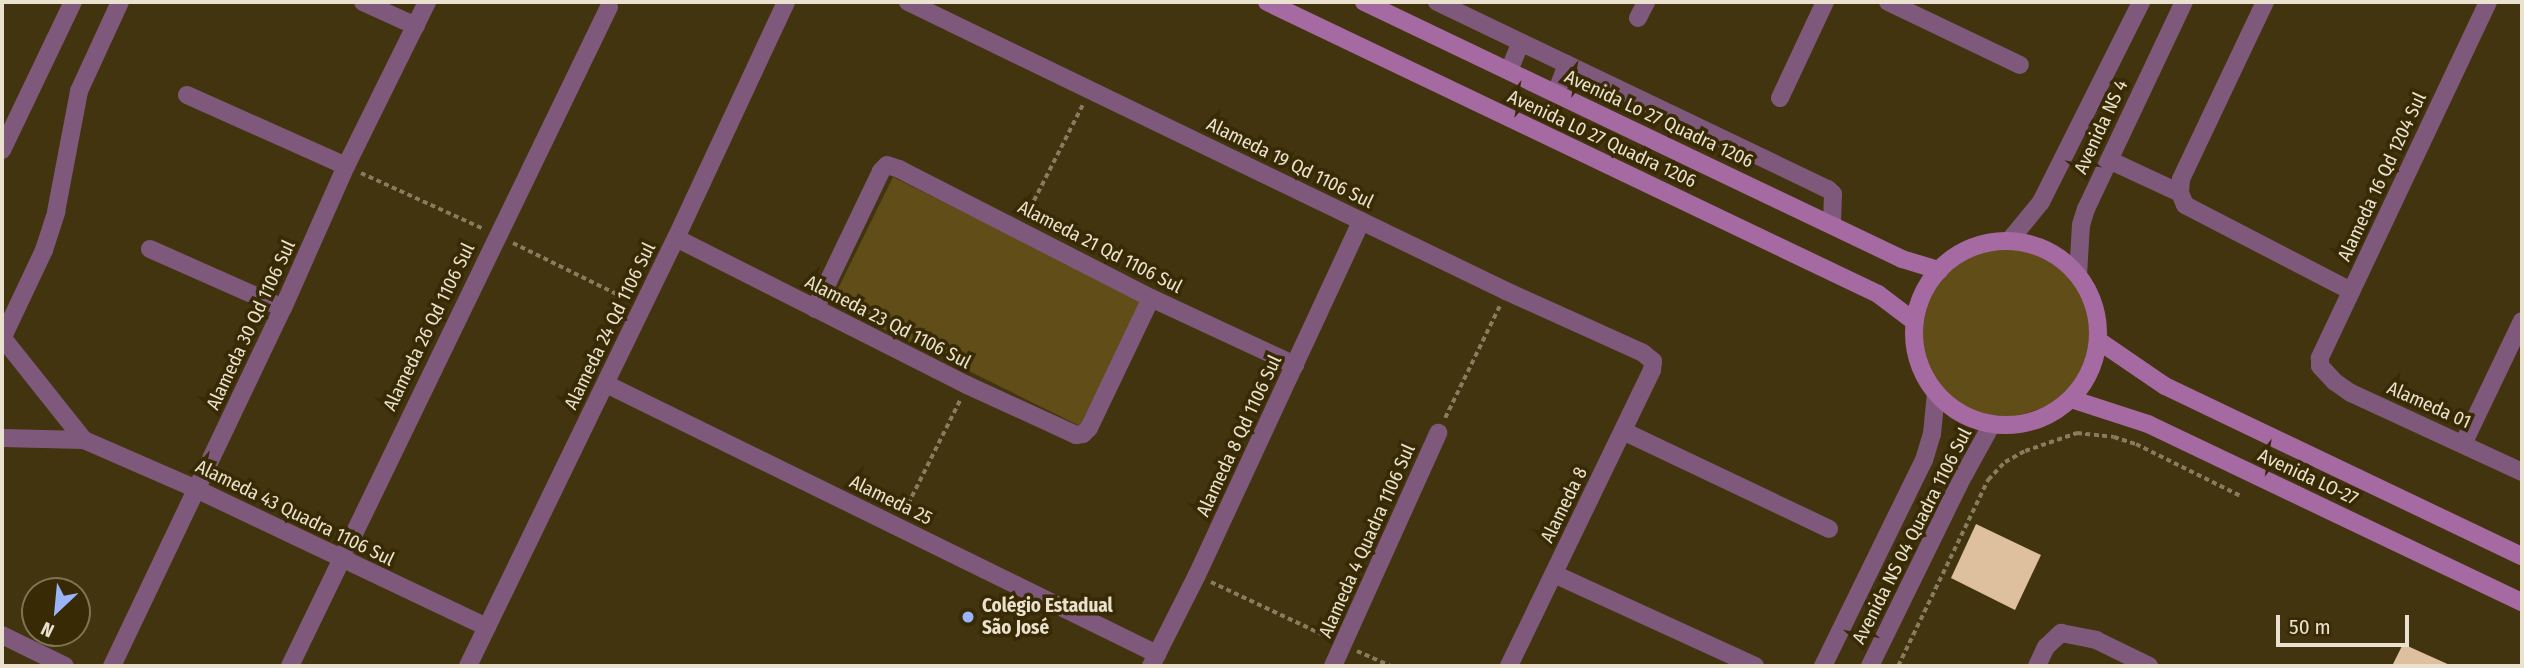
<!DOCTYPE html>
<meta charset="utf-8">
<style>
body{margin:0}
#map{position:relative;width:2524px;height:668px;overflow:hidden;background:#42340f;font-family:"Fira Sans Condensed",sans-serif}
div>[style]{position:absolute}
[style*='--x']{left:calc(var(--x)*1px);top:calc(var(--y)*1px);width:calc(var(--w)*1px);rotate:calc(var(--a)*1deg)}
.green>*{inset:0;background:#604d18}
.building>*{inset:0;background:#dec09f}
.path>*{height:3.5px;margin-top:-1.75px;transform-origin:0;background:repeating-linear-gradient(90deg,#877c5e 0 5px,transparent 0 8.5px)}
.minor>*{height:18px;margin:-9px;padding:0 9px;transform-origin:9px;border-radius:9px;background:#7f597c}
.tertiary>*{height:18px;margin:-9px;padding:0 9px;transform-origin:9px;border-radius:9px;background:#7f597c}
.secondary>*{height:18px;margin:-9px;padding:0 9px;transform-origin:9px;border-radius:9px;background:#a66aa3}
.secondary>.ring{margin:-9px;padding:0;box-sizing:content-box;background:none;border:18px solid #a66aa3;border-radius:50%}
.dots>*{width:19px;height:19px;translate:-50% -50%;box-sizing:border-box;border:4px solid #372a04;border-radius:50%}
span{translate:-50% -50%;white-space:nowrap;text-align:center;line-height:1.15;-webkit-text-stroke:7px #372a04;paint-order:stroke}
.street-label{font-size:19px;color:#eae2ce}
.poi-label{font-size:19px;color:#eae2ce;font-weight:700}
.left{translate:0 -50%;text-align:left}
.frame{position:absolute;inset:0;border:4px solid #eae2ce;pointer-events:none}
.north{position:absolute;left:21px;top:577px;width:70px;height:70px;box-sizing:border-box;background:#372a04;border:2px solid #7f7455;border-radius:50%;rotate:206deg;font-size:19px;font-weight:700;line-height:28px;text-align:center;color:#eae2ce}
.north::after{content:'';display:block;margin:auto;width:24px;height:32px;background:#9bb5fd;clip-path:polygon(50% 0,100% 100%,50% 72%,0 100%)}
.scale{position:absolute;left:2276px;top:615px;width:133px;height:32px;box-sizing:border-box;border:4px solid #eae2ce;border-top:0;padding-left:9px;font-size:21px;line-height:24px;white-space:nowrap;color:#eae2ce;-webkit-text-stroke:5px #372a04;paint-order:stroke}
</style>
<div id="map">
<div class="green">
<i style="clip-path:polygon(893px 177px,1142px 300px,1080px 426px,831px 303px)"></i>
<i style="clip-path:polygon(2009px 241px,2048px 250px,2078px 275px,2099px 341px,2071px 399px,1992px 424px,1936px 393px,1914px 341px,1939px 270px)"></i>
</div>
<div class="building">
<i style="clip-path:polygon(1976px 524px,2041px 555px,2015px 610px,1951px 578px)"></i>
<i style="clip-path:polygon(2403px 644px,2452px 666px,2392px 666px)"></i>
</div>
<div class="path">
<i style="--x:361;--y:173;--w:135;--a:24.5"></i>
<i style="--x:1026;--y:216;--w:126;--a:-63"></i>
<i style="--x:513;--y:243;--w:129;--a:26.2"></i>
<i style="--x:1445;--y:418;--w:126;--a:-64"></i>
<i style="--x:904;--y:512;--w:125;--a:-63.4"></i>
<i style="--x:1211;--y:582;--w:129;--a:25.2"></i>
<i style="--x:1357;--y:651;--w:36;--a:24"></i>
<i style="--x:1898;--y:666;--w:207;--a:-64.2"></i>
<i style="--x:1988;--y:480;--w:25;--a:-47"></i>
<i style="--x:2005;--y:462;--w:23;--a:-29"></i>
<i style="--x:2025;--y:451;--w:55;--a:-19.1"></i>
<i style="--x:2077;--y:433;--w:37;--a:6"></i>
<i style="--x:2114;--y:437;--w:23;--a:18"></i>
<i style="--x:2136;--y:444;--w:119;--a:26.4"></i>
</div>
<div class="minor">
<i style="--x:363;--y:2;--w:58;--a:24.4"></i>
<i style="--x:908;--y:2;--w:664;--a:25.79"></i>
<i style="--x:1506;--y:291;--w:150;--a:24.3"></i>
<i style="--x:1643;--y:353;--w:13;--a:39"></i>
<i style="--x:1653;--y:361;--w:9;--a:96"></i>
<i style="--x:1652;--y:370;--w:329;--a:115.8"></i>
<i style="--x:1437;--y:2;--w:433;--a:25.6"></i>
<i style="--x:1828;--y:189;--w:7;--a:45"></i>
<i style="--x:1833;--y:194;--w:31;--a:92"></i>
<i style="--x:1888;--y:2;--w:146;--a:25.5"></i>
<i style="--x:2265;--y:2;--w:196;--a:115.4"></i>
<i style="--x:2181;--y:179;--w:14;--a:94"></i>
<i style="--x:2180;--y:193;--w:13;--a:67"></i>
<i style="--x:2185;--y:205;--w:187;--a:27.4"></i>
<i style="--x:2488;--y:2;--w:394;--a:115.3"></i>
<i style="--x:2320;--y:358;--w:8;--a:90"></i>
<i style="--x:2320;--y:366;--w:22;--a:47"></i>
<i style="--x:2335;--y:382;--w:19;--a:35"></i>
<i style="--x:2351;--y:393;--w:188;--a:24.8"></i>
<i style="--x:1638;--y:18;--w:18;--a:-63"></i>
<i style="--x:1509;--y:71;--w:31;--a:-68"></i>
<i style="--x:1556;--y:93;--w:31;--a:-69"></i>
<i style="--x:187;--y:95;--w:174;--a:24.1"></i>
<i style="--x:1780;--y:98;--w:106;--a:-64.9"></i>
<i style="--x:2109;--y:160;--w:78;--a:24.9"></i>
<i style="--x:676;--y:238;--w:326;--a:26.8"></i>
<i style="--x:967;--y:385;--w:120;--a:24.6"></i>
<i style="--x:1076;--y:435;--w:7;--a:-8"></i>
<i style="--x:1083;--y:434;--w:8;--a:-45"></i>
<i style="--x:1089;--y:428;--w:144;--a:-64.5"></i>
<i style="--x:150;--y:249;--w:145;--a:23.9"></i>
<i style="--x:815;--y:309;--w:153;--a:-64.4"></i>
<i style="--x:881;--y:171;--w:8;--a:-45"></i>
<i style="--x:887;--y:165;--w:13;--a:18"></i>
<i style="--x:899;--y:169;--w:283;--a:27.1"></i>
<i style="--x:1151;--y:298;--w:159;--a:25"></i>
<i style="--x:2;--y:337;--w:132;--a:51.5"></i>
<i style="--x:606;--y:384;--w:614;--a:26.11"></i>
<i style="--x:1623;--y:431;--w:228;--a:25.4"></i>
<i style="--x:2;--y:438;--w:82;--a:1.4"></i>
<i style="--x:84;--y:440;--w:122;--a:23.6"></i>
<i style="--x:196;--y:489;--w:322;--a:25.4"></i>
<i style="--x:2463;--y:444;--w:136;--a:-64.4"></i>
<i style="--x:1554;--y:574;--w:221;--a:24.6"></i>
<i style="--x:2;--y:635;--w:70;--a:26.2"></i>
<i style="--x:112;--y:666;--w:397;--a:-64.5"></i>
<i style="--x:283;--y:308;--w:155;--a:-66.1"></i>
<i style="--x:346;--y:166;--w:183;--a:-63.7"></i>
<i style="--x:290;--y:666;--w:732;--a:-64.17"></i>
<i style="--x:468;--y:666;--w:476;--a:-64.1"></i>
<i style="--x:676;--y:238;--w:260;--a:-65"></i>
<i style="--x:1151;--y:666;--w:102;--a:-63.2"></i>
<i style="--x:1197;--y:575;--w:390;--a:-65.1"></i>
<i style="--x:1333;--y:666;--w:256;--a:-65.7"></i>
<i style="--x:2037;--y:666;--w:21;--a:-65"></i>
<i style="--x:2046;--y:647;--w:21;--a:-43"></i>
<i style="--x:2061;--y:633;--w:36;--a:11"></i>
<i style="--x:2096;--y:640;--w:59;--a:26.1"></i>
</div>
<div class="tertiary">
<i style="--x:2;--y:150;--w:164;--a:-64.4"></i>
<i style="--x:2009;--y:241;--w:50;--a:-50.6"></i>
<i style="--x:2041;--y:202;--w:224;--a:-63.4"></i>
<i style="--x:2078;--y:275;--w:50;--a:-86.6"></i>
<i style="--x:2081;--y:225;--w:17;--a:-73"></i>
<i style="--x:2086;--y:209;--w:229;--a:-64.7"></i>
<i style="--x:2;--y:339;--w:98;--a:-64.7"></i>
<i style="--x:44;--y:250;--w:40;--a:-72"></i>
<i style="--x:56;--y:212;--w:123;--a:-79.2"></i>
<i style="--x:79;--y:91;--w:98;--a:-65.3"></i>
<i style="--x:1823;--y:666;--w:229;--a:-63.9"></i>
<i style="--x:1924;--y:460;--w:27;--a:-73"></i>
<i style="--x:1932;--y:434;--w:41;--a:-84.4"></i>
<i style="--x:1870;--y:666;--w:203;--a:-63.9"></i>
<i style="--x:1959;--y:484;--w:68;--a:-61.2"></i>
</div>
<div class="secondary">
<i style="--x:1267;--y:2;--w:677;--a:25.54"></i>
<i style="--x:1878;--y:294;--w:46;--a:37.1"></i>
<i style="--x:1364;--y:2;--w:596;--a:25.53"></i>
<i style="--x:1902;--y:259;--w:39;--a:17"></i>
<i class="ring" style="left:1914px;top:241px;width:166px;height:166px"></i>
<i style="--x:2099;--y:341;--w:80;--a:34.3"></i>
<i style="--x:2165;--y:386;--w:395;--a:25.5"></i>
<i style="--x:2071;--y:399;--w:81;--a:18"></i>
<i style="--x:2148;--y:424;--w:414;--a:25.5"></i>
</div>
<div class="dots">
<i style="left:968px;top:617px;background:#9bb5fd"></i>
</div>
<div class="street-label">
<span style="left:1659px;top:119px;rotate:25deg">Avenida Lo 27 Quadra 1206</span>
<span style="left:2101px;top:127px;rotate:-65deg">Avenida NS 4</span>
<span style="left:1602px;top:139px;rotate:25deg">Avenida L0 27 Quadra 1206</span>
<span style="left:1290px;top:163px;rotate:26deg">Alameda 19 Qd 1106 Sul</span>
<span style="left:2382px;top:177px;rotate:-65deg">Alameda 16 Qd 1204 Sul</span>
<span style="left:1100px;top:247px;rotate:27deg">Alameda 21 Qd 1106 Sul</span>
<span style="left:888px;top:322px;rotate:27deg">Alameda 23 Qd 1106 Sul</span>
<span style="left:251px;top:325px;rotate:-65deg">Alameda 30 Qd 1106 Sul</span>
<span style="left:610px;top:326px;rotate:-64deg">Alameda 24 Qd 1106 Sul</span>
<span style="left:429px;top:327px;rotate:-64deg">Alameda 26 Qd 1106 Sul</span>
<span style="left:2429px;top:405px;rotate:24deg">Alameda 01</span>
<span style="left:1239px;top:436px;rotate:-65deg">Alameda 8 Qd 1106 Sul</span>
<span style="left:2308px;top:477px;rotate:25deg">Avenida LO-27</span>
<span style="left:891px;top:500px;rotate:26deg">Alameda 25</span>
<span style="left:1564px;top:505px;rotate:-64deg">Alameda 8</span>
<span style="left:295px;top:513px;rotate:26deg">Alameda 43 Quadra 1106 Sul</span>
<span style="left:1912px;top:536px;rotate:-63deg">Avenida NS 04 Quadra 1106 Sul</span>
<span style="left:1367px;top:541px;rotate:-66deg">Alameda 4 Quadra 1106 Sul</span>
</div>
<div class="poi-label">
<span class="left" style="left:982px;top:617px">Colégio Estadual<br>São José</span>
</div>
<div class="frame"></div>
<div class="north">N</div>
<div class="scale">50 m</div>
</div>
